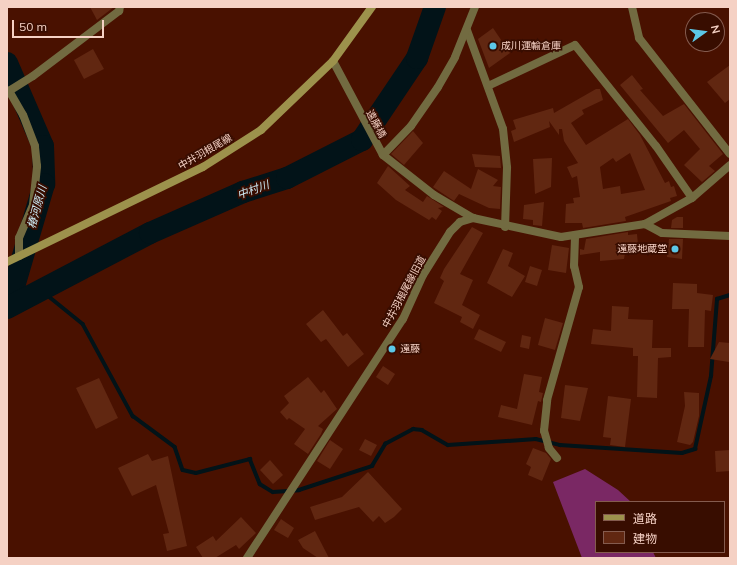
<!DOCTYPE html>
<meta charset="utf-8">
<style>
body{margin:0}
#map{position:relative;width:737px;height:565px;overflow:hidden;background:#491100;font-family:Mulish,"Noto Sans JP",sans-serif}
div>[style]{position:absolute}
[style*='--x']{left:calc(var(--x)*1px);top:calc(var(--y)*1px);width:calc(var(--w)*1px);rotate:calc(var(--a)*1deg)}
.forest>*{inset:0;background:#7a2864}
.stream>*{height:3.5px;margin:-1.75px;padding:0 1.75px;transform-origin:1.75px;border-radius:1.75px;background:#021318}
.river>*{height:22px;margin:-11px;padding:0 11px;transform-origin:11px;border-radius:11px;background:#021318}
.building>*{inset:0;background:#612711}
.minor>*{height:8px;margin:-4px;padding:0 4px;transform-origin:4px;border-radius:4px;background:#726b41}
.secondary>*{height:8px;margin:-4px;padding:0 4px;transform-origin:4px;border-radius:4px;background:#9d924c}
.dots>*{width:11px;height:11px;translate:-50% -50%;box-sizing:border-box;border:2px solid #380d00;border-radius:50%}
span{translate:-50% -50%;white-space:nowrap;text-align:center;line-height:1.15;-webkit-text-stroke:3.5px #380d00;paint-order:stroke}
.poi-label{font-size:10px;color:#f5d1c4}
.left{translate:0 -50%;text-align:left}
.right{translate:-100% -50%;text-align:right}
.street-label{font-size:10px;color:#f5d1c4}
.water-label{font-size:11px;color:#cbe8f2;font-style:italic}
.frame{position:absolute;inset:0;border:8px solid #f5d1c4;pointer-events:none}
.legend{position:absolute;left:595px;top:501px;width:130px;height:52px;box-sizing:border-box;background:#380d00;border:1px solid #845b4e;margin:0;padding:5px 7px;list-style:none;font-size:12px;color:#f5d1c4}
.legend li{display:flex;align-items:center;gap:8px;height:20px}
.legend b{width:20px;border:1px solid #845b4e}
.north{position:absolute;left:685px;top:12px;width:40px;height:40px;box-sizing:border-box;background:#380d00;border:1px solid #845b4e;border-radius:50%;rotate:76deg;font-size:11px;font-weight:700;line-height:16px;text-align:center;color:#f5d1c4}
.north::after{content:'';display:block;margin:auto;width:14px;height:18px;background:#5cc7e7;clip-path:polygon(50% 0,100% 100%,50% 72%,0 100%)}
.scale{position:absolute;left:12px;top:20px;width:92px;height:18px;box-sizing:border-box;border:2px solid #f5d1c4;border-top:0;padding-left:5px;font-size:12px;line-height:14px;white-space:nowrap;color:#f5d1c4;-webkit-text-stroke:3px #380d00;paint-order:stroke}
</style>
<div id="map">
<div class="forest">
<i style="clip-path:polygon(585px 469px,618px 490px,631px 502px,596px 502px,596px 552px,653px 552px,656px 558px,582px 558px,553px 482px)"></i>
</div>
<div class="stream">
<i style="--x:41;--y:290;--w:54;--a:39"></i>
<i style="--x:83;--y:324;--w:105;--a:61.5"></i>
<i style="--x:133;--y:416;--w:52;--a:36.4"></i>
<i style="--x:175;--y:447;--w:24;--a:71"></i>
<i style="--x:183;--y:470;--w:13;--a:13"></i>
<i style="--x:196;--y:473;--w:56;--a:-14.5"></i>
<i style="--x:250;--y:459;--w:27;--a:68"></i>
<i style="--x:260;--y:484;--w:15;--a:32"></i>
<i style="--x:273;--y:492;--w:26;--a:-4"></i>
<i style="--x:299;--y:490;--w:77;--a:-18.2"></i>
<i style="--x:372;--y:466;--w:26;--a:-59"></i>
<i style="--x:385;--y:444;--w:32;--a:-28"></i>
<i style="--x:413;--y:429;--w:9;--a:6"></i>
<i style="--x:422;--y:430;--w:30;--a:30"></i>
<i style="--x:448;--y:445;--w:88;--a:-3.9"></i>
<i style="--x:536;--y:439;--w:25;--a:14"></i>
<i style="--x:560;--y:445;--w:122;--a:3.8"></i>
<i style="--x:682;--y:453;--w:14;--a:-17"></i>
<i style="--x:695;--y:449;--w:75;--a:-77.6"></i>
<i style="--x:711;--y:376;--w:77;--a:-85.5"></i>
<i style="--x:717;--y:299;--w:14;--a:-17"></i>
</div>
<div class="river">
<i style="--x:7;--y:63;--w:90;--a:66.6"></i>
<i style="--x:43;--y:146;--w:38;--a:88"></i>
<i style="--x:44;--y:184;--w:128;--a:106.3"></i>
<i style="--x:7;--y:308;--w:161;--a:-27.7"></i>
<i style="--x:150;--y:233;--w:102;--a:-23.8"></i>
<i style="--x:243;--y:192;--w:46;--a:-17.7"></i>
<i style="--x:287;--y:178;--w:84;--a:-26.9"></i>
<i style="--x:362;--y:140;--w:99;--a:-56.1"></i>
<i style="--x:417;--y:58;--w:54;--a:-70.6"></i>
</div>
<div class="building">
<i style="clip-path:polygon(90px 7px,114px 7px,97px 20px)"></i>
<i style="clip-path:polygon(493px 28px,510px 53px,489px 68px,478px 39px)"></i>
<i style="clip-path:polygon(93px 49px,104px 69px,84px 79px,74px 60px)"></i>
<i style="clip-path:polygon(730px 65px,730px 99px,725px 103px,707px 82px)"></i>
<i style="clip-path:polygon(632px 75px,643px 89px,640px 90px,663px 116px,684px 104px,723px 154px,709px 166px,715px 171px,702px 182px,684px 165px,700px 149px,684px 130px,668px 143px,620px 85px)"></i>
<i style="clip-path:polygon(evenodd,596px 89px,600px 89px,603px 100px,582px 110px,584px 114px,571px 123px,586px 145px,628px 119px,640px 135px,665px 183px,669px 181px,671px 187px,674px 186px,677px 196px,670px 198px,671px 201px,625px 217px,626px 221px,583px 228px,582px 223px,565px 223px,566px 204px,574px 203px,573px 198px,580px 197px,577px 176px,572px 178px,567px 167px,578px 163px,564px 141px,562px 129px,559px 129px,559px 135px,549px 121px,550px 127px,514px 142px,511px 131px,516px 129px,513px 120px,553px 108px,554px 113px,596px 89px,630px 153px,645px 190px,621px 194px,620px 186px,603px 189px,600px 167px,613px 158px,616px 162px,630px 153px)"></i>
<i style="clip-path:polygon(413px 131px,423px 143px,404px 165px,391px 154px)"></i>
<i style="clip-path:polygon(472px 154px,500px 156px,501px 168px,475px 167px)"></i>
<i style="clip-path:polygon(552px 158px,551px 187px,535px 194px,533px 159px)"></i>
<i style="clip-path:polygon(388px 166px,410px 186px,405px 190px,423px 202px,427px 196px,444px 207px,438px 208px,442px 211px,436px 220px,432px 217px,429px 220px,396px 200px,377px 183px)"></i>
<i style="clip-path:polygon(478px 169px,498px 180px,493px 186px,501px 187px,500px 209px,489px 208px,459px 194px,454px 201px,433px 187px,444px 171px,471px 189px)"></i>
<i style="clip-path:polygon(544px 202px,542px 226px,533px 225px,533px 220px,523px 219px,524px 205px)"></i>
<i style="clip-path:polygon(677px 217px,683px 217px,683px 228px,671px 228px,672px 220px)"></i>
<i style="clip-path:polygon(472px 227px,483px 233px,460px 274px,473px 280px,462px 305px,480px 315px,473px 329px,460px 322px,462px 317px,434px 303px,444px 281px,440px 278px,444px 269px)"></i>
<i style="clip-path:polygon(628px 232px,628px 235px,637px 234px,638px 245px,626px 247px,624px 259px,600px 261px,600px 252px,580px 255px,580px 249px,584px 250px,586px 239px)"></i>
<i style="clip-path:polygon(669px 239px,683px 239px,682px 259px,667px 257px)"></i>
<i style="clip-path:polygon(552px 245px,569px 248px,566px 273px,548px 270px)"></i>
<i style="clip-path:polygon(503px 249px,513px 253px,508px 266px,525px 276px,512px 297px,487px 283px)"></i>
<i style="clip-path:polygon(530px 266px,542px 270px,537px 286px,525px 282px)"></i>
<i style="clip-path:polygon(673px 283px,697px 284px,697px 293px,713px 295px,711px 311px,705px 310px,704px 347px,688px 347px,689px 309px,672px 309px)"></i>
<i style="clip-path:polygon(612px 306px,629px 307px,628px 319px,653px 320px,652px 348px,671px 348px,671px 357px,658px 358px,657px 398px,637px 397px,638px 356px,633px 356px,633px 348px,591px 344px,593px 329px,611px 331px)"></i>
<i style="clip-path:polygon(323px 310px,343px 336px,347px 333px,364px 354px,348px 367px,326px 339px,321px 342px,306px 324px)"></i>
<i style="clip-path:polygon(545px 318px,563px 323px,555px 350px,538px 345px)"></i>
<i style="clip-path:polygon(479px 329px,506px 342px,501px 352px,474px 339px)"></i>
<i style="clip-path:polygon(522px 335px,531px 337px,529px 349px,520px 347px)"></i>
<i style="clip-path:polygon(719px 342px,730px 343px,729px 362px,710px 359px)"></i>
<i style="clip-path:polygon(383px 366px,395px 374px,388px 385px,376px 377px)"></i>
<i style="clip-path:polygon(524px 374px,542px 377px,539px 392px,543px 393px,541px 402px,538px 401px,532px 425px,498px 417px,501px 405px,517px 409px)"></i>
<i style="clip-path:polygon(308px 377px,321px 393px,324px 390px,337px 409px,318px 426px,323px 429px,321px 434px,308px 454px,294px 444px,305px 429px,289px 418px,287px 420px,280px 412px,289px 403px,284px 396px)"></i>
<i style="clip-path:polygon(99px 378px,118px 418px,96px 429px,76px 388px)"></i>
<i style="clip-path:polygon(565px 385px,588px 388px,580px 421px,561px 418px)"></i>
<i style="clip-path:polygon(684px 392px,699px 393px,699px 416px,693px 442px,690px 445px,677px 442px,685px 406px)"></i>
<i style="clip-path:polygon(608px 396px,631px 399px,625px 447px,610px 445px,611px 438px,603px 437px)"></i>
<i style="clip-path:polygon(365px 439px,377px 445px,371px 456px,359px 450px)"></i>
<i style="clip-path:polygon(330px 440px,343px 449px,330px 469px,317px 461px)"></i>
<i style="clip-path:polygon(533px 448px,546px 453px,551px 459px,542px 481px,528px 475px,531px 467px,526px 464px)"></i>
<i style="clip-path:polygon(730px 450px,730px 471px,716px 472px,715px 451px)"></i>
<i style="clip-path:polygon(148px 454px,152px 461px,168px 456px,187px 546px,167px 551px,163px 534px,169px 533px,156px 485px,132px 496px,118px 468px)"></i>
<i style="clip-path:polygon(270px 460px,283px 475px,273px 484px,260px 470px)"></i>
<i style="clip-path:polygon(368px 472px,402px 509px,394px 517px,385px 523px,379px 516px,373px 522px,359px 507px,315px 520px,310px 507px,342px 497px)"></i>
<i style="clip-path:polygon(241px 517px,256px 533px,239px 549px,236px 545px,215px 558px,203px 558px,196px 547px,213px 536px,216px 541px)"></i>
<i style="clip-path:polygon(281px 519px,294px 528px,288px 538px,274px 530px)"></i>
<i style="clip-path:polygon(315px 531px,329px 558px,318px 558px,303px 548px,298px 540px)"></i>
</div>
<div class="minor">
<i style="--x:632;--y:7;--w:32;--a:77"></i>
<i style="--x:639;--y:38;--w:147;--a:51.9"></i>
<i style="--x:467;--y:30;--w:105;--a:70"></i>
<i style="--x:503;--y:129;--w:39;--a:84"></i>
<i style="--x:507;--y:168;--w:59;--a:91.9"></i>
<i style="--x:333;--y:61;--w:106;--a:62"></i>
<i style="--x:383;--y:155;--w:65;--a:38.1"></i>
<i style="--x:434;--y:195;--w:45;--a:30.5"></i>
<i style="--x:488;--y:86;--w:96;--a:-25.2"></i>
<i style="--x:575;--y:45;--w:129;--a:51.3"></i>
<i style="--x:656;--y:146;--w:63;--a:55.3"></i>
<i style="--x:383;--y:155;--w:40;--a:-46"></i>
<i style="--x:411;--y:126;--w:47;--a:-55.3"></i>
<i style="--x:438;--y:87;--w:34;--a:-60"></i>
<i style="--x:455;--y:57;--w:54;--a:-68.2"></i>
<i style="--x:645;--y:224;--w:19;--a:28"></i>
<i style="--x:662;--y:233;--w:68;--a:2.5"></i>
<i style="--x:19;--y:256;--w:18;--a:-90"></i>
<i style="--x:19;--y:238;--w:36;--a:-67"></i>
<i style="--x:33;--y:205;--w:39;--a:-84"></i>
<i style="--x:37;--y:166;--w:20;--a:-96"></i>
<i style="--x:35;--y:146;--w:33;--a:-111"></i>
<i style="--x:23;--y:115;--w:28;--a:-120"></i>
<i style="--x:9;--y:91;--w:28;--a:-32"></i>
<i style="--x:33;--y:76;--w:108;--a:-37.1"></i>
<i style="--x:119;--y:11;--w:4;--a:-76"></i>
<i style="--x:557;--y:458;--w:13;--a:-129"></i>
<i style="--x:549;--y:448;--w:18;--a:-106"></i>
<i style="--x:544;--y:431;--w:31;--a:-84"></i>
<i style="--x:547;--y:400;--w:117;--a:-74.2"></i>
<i style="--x:579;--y:287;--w:22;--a:-103"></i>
<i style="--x:574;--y:266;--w:31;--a:-88"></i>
<i style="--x:247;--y:558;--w:285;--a:-56.9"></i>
<i style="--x:403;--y:319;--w:48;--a:-65.6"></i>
<i style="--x:423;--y:275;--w:51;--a:-57.9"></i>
<i style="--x:450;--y:232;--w:14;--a:-45"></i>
<i style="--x:460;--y:222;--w:14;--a:-17"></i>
<i style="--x:473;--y:218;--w:90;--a:12.2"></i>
<i style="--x:561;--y:237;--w:85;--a:-8.8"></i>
<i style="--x:645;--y:224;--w:54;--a:-29"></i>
<i style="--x:692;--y:198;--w:50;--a:-41"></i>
</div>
<div class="secondary">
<i style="--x:7;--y:262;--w:218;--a:-25.9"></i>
<i style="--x:203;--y:167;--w:69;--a:-32.5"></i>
<i style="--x:261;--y:130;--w:100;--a:-43.8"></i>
<i style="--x:333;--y:61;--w:67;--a:-54.2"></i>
</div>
<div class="dots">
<i style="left:493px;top:46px;background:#5cc7e7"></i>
<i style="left:675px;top:249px;background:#5cc7e7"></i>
<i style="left:392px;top:349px;background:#5cc7e7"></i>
</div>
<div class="poi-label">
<span class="left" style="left:501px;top:46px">成川運輸倉庫</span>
<span class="right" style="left:667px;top:249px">遠藤地蔵堂</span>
<span class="left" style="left:400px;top:349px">遠藤</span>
</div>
<div class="street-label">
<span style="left:376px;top:124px;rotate:62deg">遠藤橋</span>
<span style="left:205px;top:152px;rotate:-30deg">中井羽根尾線</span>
<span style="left:404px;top:292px;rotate:-62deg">中井羽根尾線旧道</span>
</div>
<div class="water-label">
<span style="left:253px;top:190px;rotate:-20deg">中村川</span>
<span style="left:37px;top:207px;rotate:-75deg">椿河原川</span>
</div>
<div class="frame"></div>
<ul class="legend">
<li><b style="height:5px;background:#9d924c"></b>道路</li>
<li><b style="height:11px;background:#612711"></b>建物</li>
</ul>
<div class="north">N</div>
<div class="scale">50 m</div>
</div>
